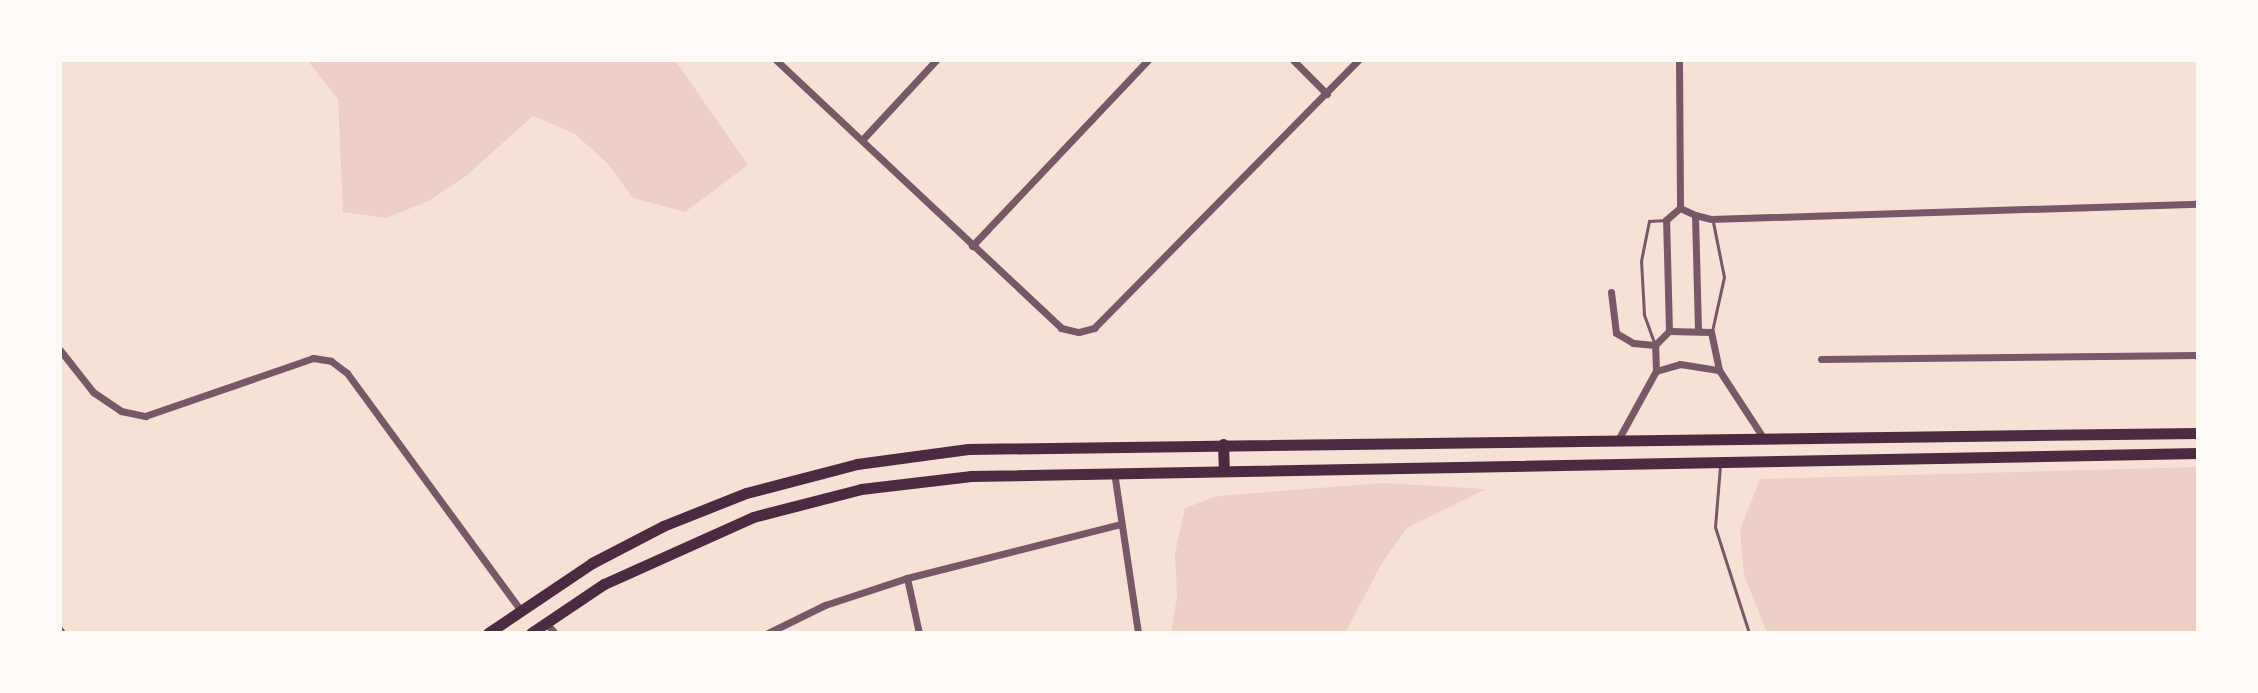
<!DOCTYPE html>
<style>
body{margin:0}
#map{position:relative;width:2258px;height:693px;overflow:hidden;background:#f7e1d7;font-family:Arial,sans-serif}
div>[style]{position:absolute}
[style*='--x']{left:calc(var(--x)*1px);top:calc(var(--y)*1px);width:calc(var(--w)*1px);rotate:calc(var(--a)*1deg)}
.green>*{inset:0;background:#ebcfc5}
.service>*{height:3px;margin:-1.5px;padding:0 1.5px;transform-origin:1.5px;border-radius:1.5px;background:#755966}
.minor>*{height:7px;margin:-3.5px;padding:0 3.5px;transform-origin:3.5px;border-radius:3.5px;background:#755966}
.primary>*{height:11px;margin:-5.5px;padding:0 5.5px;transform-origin:5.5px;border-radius:5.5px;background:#4a2c40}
span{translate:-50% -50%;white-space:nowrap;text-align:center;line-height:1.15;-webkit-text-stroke:8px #fffaf5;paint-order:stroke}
.frame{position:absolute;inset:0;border:62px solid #fffaf5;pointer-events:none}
</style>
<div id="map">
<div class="green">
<i style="clip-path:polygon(307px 60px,675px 60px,748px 165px,685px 212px,633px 198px,607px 163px,575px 134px,533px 116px,467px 175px,429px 201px,386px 218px,343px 212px,338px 99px)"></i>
<i style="clip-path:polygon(2198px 467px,2198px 633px,1767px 633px,1744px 575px,1740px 530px,1760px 479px)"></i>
<i style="clip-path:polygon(1384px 483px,1486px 489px,1407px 528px,1382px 563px,1345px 633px,1171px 633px,1177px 596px,1175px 553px,1185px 508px,1217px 496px)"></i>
</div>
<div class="service">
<i style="--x:1712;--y:331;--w:55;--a:-77.5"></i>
<i style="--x:1724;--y:277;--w:56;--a:-101.3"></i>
<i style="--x:1655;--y:345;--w:33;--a:-110"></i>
<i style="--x:1644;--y:314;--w:53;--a:-93.2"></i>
<i style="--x:1641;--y:261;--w:41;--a:-78.7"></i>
<i style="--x:1649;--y:221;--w:17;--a:-3"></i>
<i style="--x:1720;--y:466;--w:61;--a:94.7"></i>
<i style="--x:1715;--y:527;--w:111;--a:72.2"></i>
</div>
<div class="minor">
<i style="--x:776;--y:60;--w:391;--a:43.2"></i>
<i style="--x:1061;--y:328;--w:18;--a:13"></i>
<i style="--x:1079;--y:332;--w:16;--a:-15"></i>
<i style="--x:1094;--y:328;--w:376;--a:-45.4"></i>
<i style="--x:1293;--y:60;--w:48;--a:45"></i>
<i style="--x:1679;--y:60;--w:148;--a:89.6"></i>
<i style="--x:862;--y:140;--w:109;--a:-47.2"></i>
<i style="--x:1680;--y:208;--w:17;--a:25"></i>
<i style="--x:1695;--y:215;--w:116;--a:88.5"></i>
<i style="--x:1695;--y:215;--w:16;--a:14"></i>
<i style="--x:1711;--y:219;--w:487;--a:-1.8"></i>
<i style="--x:972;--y:246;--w:256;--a:-46.6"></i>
<i style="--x:1611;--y:292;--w:41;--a:83"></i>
<i style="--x:1616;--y:333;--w:20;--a:30"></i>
<i style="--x:1633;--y:343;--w:22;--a:5"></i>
<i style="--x:1669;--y:331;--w:111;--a:-91.5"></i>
<i style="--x:1666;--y:220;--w:18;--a:-41"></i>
<i style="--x:60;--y:350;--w:53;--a:51.8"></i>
<i style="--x:93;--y:392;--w:34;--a:34"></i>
<i style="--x:121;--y:411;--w:25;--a:12"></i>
<i style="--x:145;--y:416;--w:178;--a:-19"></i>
<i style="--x:313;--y:358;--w:18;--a:9"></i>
<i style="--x:331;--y:361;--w:20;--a:37"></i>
<i style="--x:347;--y:373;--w:293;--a:53.8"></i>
<i style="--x:1821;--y:359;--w:377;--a:-0.6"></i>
<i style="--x:1656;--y:371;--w:26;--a:-92"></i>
<i style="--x:1655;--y:345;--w:20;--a:-45"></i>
<i style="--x:1669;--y:331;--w:42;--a:1.4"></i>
<i style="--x:1711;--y:332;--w:39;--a:78"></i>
<i style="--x:1618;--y:440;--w:79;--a:-61.2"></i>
<i style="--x:1656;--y:371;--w:25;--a:-16"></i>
<i style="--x:1680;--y:364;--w:39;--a:9"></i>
<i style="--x:1719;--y:370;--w:82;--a:56.9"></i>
<i style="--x:1114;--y:472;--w:163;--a:81.5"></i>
<i style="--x:907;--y:578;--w:56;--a:77.7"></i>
<i style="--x:545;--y:622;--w:15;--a:48"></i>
<i style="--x:60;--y:630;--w:4;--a:56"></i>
<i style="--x:768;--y:633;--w:64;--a:-26.2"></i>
<i style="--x:825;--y:605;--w:86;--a:-18.2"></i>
<i style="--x:907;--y:578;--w:220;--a:-14.2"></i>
</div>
<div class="primary">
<i style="--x:1223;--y:444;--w:25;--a:88"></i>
<i style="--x:488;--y:633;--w:125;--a:-33.9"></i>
<i style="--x:592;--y:563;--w:80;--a:-27.5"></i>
<i style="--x:663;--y:526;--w:89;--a:-21.7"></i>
<i style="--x:746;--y:493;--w:115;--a:-14.6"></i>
<i style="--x:857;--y:464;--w:112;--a:-7.7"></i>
<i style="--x:968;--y:449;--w:1230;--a:-0.75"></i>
<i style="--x:531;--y:633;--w:88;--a:-33.9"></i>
<i style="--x:604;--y:584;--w:163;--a:-24.2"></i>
<i style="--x:753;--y:517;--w:112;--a:-14.5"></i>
<i style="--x:861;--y:489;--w:111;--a:-6.7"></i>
<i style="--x:971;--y:476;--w:1227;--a:-1.07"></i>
</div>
<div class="frame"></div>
</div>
